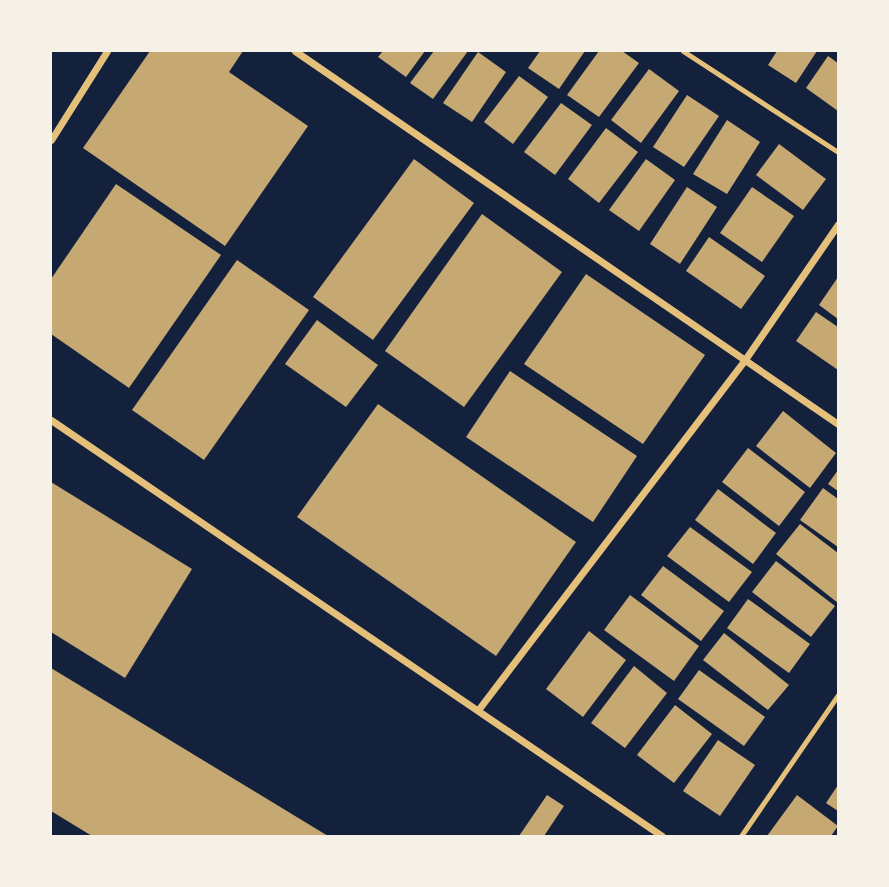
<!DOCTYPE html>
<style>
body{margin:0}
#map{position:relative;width:889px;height:887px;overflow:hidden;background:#14213d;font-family:"Archivo Narrow",sans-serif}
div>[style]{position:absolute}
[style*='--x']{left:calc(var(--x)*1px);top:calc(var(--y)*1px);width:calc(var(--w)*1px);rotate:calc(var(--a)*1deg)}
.building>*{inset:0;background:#c6a872}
.service>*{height:5px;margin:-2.5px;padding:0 2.5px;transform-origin:2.5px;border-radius:2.5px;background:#e5c07b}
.minor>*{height:7px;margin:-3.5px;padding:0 3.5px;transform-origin:3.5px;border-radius:3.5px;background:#e5c07b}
span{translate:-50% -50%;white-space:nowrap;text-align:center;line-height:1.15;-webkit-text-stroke:5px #f6f1e7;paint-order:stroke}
.frame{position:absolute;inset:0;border:52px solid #f6f1e7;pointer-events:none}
</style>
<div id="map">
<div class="building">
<i style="clip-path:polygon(150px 51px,243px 51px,229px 72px,308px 126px,225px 246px,83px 148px)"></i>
<i style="clip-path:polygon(383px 51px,425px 51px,406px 77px,378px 57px)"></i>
<i style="clip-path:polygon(434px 51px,468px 51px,433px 99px,410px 83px)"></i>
<i style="clip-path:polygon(540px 51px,585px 51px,559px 89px,528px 68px)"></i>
<i style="clip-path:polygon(599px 51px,622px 51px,639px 63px,599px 117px,567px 95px)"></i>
<i style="clip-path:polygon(777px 51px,817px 51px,796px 83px,768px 65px)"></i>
<i style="clip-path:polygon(478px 52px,506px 72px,472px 122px,443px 103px)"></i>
<i style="clip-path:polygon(828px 56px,838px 63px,838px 111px,806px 88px)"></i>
<i style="clip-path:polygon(649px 69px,679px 91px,641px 143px,611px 120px)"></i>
<i style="clip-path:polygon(519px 76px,548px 97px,513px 144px,484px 122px)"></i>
<i style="clip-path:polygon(687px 95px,719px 116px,684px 167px,653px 147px)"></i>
<i style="clip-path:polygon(561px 103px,592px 125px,555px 175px,524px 152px)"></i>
<i style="clip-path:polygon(727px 120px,760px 142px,727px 194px,693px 174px)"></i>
<i style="clip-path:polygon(606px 128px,638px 152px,599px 203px,568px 179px)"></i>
<i style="clip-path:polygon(779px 144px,826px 179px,803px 210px,756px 175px)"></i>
<i style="clip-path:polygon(414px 159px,474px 203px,373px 340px,313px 297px)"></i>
<i style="clip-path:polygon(646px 159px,675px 180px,639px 231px,609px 210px)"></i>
<i style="clip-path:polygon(116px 184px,221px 255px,129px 388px,51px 334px,51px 279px)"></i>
<i style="clip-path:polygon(687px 187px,717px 207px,680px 264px,650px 244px)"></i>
<i style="clip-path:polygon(752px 187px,794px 216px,762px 262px,720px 233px)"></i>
<i style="clip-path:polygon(482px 214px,562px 272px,464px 407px,385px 351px)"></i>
<i style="clip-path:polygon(709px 237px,765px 276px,741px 309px,686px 271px)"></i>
<i style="clip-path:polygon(237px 260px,309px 310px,204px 460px,132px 410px)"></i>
<i style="clip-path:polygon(586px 274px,705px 355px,643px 444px,524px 364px)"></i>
<i style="clip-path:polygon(838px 277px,838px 319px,819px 305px)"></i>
<i style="clip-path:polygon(816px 312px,838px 327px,838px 370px,796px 341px)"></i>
<i style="clip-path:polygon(317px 320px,378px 365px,346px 407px,285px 364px)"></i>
<i style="clip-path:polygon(510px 371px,637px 456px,593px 522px,466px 437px)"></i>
<i style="clip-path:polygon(378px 404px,576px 542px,496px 656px,297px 517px)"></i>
<i style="clip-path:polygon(783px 411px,836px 453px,810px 488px,756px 446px)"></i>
<i style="clip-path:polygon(748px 448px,805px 492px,779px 526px,722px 482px)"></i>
<i style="clip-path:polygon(838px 470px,838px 491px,828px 484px)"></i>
<i style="clip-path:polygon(51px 482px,192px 569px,125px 678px,51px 632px)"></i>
<i style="clip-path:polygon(823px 488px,838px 499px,838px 547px,800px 520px)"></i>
<i style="clip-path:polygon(718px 489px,776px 533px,753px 564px,695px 520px)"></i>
<i style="clip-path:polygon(800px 524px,838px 553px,838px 603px,776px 554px)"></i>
<i style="clip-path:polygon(690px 527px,752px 572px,729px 602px,667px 556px)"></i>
<i style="clip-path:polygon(776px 561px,835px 606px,811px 637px,752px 592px)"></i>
<i style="clip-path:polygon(663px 566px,724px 611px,701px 641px,641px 595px)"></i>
<i style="clip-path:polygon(630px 595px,699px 646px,674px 681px,604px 630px)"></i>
<i style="clip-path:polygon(748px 599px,810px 644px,789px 673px,727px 628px)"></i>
<i style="clip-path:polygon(589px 631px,626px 660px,583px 717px,546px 689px)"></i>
<i style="clip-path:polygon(724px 633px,789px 685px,768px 710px,703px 660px)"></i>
<i style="clip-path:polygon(634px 666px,667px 693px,625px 748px,591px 723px)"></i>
<i style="clip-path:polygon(51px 668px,328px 836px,92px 836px,51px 811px)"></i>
<i style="clip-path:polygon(699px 670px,765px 717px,744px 746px,678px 699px)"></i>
<i style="clip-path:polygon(675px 705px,712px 734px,674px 783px,637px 755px)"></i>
<i style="clip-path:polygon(718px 740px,755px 765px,720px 816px,683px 791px)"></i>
<i style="clip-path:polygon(838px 785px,838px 811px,826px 803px)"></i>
<i style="clip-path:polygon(547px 795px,564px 806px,544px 836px,519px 836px)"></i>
<i style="clip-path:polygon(797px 795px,838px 826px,831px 836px,767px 836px)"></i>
</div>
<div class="service">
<i style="--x:683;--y:51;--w:185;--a:33.1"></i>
<i style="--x:741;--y:836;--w:171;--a:-55.5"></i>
</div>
<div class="minor">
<i style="--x:295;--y:51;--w:659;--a:34.49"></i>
<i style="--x:51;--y:140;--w:105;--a:-57.8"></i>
<i style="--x:51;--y:420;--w:739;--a:34.25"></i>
<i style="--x:478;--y:710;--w:439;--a:-52.7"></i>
<i style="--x:744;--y:361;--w:166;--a:-55.5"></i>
</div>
<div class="frame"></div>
</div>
